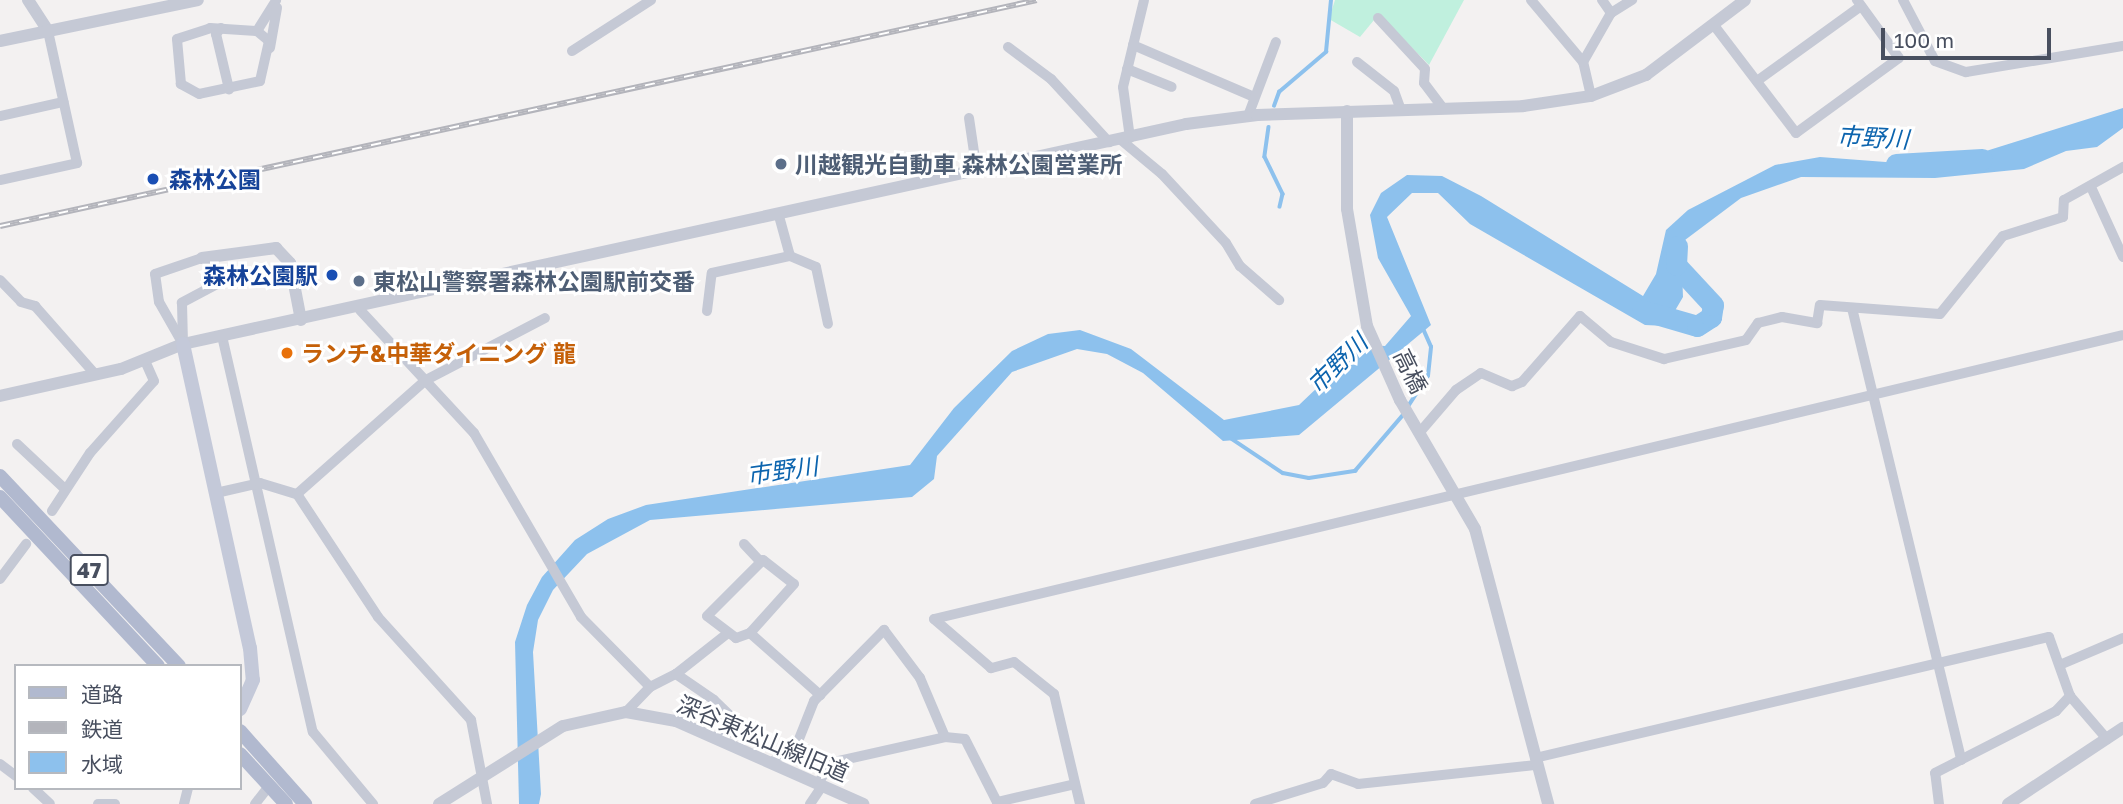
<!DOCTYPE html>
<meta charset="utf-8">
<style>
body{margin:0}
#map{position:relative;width:2123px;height:804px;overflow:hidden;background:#f3f1f1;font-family:"Golos Text","Noto Sans JP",sans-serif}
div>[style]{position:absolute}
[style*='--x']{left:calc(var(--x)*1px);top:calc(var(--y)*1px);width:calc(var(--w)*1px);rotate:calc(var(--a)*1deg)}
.green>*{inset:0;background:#c0f0de}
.water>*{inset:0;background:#8dc1ed}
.stream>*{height:3.5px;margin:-1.75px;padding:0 1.75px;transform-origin:1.75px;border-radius:1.75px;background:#8dc1ed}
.river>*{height:21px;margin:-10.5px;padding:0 10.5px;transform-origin:10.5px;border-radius:10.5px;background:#8dc1ed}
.minor>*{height:10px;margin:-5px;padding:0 5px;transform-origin:5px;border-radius:5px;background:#c5c9d5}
.tertiary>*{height:12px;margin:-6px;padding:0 6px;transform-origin:6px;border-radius:6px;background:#c5c9d5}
.secondary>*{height:14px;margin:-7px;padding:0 7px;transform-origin:7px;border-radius:7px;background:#c4c9d9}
.primary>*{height:14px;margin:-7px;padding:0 7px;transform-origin:7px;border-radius:7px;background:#b1b9cf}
.rail>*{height:6px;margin-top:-3px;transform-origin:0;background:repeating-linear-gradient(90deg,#fff 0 10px,#b3b4bb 0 20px);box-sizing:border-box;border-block:2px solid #b3b4bb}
.dots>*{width:19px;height:19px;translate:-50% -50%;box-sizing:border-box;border:4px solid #fff;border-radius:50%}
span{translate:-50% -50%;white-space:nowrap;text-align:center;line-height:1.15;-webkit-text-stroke:6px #fff;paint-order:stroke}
.shield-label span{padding:2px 5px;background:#fff;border:2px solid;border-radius:5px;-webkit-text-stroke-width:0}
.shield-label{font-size:21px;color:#484f5f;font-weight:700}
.service-label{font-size:23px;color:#4e5e75;font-weight:700}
.left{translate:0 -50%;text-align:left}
.transit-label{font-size:23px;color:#164399;font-weight:700}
.right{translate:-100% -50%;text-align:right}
.food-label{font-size:23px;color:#c56008;font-weight:700}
.street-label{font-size:23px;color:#484f5f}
.water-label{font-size:24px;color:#0c64ae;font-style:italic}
.legend{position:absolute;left:14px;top:664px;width:228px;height:126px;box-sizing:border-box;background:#fff;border:2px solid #b6b9bf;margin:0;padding:9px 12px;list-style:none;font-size:21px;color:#484f5f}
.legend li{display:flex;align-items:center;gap:14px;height:35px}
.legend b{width:35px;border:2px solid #b6b9bf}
.scale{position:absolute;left:1881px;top:28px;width:170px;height:32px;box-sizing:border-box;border:4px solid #484f5f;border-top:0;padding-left:9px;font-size:21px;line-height:24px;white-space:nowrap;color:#484f5f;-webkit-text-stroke:5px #fff;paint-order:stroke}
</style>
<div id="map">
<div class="green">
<i style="clip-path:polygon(1335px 0,1464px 0,1429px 65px,1379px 14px,1360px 37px,1329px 19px)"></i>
</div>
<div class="water">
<i style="clip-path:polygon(2123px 108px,2123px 128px,2097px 147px,2066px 151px,2024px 169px,1935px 178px,1801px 177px,1741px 198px,1681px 243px,1683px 297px,1666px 326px,1645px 325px,1470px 224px,1438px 193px,1412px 193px,1387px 217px,1431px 325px,1299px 435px,1223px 441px,1143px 373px,1107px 354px,1077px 349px,1012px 372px,937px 456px,934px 479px,912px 497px,650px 520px,587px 554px,553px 590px,538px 620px,533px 652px,541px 794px,539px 804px,519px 804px,515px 642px,527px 605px,542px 577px,575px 540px,608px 519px,646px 505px,910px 465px,954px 408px,1012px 351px,1048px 334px,1080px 330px,1131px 349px,1224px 420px,1299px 405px,1362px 345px,1385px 346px,1411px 316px,1378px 258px,1370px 215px,1381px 193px,1407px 175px,1442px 176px,1481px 196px,1643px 296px,1656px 274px,1666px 230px,1688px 210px,1775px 165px,1820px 157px,1938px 166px)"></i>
</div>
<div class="stream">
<i style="--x:1274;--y:106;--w:15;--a:-70"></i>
<i style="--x:1279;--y:92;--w:62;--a:-40.4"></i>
<i style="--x:1326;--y:52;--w:52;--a:-84.5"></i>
<i style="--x:1269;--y:127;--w:30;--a:98"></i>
<i style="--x:1265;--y:157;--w:41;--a:64.1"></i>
<i style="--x:1283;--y:194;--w:13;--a:103"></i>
<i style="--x:1407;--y:408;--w:38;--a:-57"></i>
<i style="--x:1428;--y:376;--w:29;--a:-84"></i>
<i style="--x:1431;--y:347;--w:20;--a:-114"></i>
<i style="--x:1232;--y:439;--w:61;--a:33.7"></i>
<i style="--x:1283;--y:473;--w:26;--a:11"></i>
<i style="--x:1309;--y:478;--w:47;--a:-8.7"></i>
<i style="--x:1355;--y:471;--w:74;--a:-49.4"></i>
</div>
<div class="river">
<i style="--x:1896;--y:164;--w:86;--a:-3.3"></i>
<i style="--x:1642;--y:310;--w:57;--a:16.2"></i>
<i style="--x:1697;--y:326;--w:17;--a:-33"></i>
<i style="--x:1711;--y:317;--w:12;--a:-81"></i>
<i style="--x:1713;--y:305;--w:54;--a:-132.8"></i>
<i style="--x:1676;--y:265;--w:19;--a:-87"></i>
</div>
<div class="minor">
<i style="--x:1531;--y:0;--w:81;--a:50"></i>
<i style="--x:1602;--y:0;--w:16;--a:55"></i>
<i style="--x:1903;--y:0;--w:69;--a:62.3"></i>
<i style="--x:1935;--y:61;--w:33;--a:20"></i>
<i style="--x:1966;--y:72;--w:159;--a:-9.4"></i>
<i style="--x:1378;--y:18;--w:69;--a:47.3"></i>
<i style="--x:1425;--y:69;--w:14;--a:94"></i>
<i style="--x:1424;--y:83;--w:31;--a:53"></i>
<i style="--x:1713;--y:24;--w:137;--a:52.7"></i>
<i style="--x:1796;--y:133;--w:127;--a:-36.1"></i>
<i style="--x:1899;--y:58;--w:72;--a:-125.9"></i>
<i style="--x:221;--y:28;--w:8;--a:130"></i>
<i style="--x:216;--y:34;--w:57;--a:76.7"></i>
<i style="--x:257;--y:31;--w:16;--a:40"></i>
<i style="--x:269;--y:41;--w:41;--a:102.7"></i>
<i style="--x:260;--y:81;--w:62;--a:168"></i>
<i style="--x:199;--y:94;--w:21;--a:-151"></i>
<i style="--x:181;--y:84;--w:45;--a:-95.1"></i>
<i style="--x:177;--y:39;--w:35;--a:-18"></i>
<i style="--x:210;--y:28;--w:47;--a:3.7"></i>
<i style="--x:257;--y:31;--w:36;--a:-58"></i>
<i style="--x:1133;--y:45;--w:129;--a:23.2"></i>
<i style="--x:1008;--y:47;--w:54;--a:36.7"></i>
<i style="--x:1051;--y:79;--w:86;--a:47.4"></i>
<i style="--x:270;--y:48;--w:41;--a:-80.1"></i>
<i style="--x:572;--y:51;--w:94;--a:-32.8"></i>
<i style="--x:1357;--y:62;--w:47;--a:38.1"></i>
<i style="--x:1394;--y:91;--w:20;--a:70"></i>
<i style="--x:1127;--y:69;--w:48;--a:21.8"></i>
<i style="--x:1757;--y:81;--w:128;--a:-35.8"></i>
<i style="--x:1591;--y:96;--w:35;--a:-103"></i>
<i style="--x:1583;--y:62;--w:56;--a:-60.3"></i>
<i style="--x:1611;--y:13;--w:25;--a:-32"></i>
<i style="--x:0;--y:116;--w:65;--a:-12.5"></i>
<i style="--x:1248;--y:116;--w:79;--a:-69.3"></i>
<i style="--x:969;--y:118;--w:55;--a:81.6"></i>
<i style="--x:1130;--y:138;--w:51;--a:-97.8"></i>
<i style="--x:1123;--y:87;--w:89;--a:-76.4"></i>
<i style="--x:1121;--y:140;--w:53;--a:39.7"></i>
<i style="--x:1162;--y:174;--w:94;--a:47.2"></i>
<i style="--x:1226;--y:243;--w:27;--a:59"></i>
<i style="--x:1240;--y:266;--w:52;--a:41.1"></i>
<i style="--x:0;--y:180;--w:79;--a:-12.4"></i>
<i style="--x:77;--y:163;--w:135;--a:-102.4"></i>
<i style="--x:2091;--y:187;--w:77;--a:65.4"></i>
<i style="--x:779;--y:216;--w:41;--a:74.6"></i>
<i style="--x:790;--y:256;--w:28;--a:23"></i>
<i style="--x:816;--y:267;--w:58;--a:78.1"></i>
<i style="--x:202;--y:258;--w:14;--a:34"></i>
<i style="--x:214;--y:266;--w:18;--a:81"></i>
<i style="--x:217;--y:284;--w:40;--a:152"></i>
<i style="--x:182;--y:303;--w:41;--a:88.6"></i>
<i style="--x:183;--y:344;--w:48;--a:-119.7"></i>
<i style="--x:159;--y:302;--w:28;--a:-98"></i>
<i style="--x:155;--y:274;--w:50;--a:-18.8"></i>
<i style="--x:0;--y:280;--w:30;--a:46"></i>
<i style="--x:21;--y:302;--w:15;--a:16"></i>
<i style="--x:35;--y:306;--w:91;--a:48.6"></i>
<i style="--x:1852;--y:308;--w:465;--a:76.4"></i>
<i style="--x:360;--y:310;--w:168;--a:47.2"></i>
<i style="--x:474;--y:433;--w:213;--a:59.8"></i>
<i style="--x:581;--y:617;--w:98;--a:45.4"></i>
<i style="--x:650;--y:687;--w:29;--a:-27"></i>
<i style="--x:676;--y:674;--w:46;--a:34.4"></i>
<i style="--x:714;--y:700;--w:32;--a:44"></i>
<i style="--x:737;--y:722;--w:23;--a:130"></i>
<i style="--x:707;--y:311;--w:38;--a:-83"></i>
<i style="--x:712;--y:273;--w:80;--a:-12.3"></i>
<i style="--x:222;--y:336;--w:406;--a:77.1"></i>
<i style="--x:313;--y:732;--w:94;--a:50.2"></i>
<i style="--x:1420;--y:432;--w:55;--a:-49.4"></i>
<i style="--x:1456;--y:390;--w:30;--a:-34"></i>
<i style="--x:1481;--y:373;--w:34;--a:23"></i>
<i style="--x:1512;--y:386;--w:11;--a:-22"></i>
<i style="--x:1522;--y:382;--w:88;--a:-48.7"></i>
<i style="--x:1580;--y:316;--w:40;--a:40"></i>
<i style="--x:1611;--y:342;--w:56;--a:17.8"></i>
<i style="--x:1664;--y:359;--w:84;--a:-13"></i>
<i style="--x:1746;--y:340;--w:21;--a:-55"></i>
<i style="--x:1758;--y:323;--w:25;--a:-14"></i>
<i style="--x:1782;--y:317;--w:36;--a:10"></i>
<i style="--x:1817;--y:323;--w:18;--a:-81"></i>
<i style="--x:1820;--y:305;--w:120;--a:4.3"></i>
<i style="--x:1940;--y:314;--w:100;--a:-51.1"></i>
<i style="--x:2003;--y:236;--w:63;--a:-17.6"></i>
<i style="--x:2063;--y:217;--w:17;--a:-87"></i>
<i style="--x:2064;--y:200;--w:68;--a:-29.2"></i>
<i style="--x:17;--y:444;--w:66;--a:43.2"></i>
<i style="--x:216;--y:493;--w:45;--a:-12.8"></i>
<i style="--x:260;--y:483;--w:39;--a:17"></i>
<i style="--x:297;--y:494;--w:147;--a:56.6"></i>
<i style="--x:378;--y:617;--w:139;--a:47.9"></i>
<i style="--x:471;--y:720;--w:86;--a:79.2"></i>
<i style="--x:297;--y:494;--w:172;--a:-41.5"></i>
<i style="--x:426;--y:380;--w:134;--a:-27.5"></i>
<i style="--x:52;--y:511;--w:69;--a:-56.8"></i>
<i style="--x:90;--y:453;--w:96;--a:-48.4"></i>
<i style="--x:154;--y:381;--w:22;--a:-114"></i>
<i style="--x:744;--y:544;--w:22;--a:47"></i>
<i style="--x:763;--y:560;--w:39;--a:38"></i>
<i style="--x:794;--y:584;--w:66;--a:131.9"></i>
<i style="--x:750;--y:633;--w:15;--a:160"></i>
<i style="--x:736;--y:638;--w:36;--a:-143"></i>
<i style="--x:707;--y:616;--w:79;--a:-45"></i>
<i style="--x:0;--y:579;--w:44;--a:-53.4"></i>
<i style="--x:750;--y:633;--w:94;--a:41.5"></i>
<i style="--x:2062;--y:664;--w:66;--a:-23.1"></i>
<i style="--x:676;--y:674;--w:66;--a:-38.3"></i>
<i style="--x:626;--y:712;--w:35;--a:-46"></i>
<i style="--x:797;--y:744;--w:38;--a:30"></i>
<i style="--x:830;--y:763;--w:118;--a:-12.7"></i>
<i style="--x:945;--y:737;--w:20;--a:6"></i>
<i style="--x:965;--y:739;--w:73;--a:63.1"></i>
<i style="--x:1535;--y:758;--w:528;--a:-13.25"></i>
<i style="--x:2049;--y:637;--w:63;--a:70.4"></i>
<i style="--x:2070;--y:696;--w:57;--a:49.3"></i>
<i style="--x:772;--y:762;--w:31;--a:-36"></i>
<i style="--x:797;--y:744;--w:46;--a:-68.4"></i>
<i style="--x:814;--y:701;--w:100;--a:-45.4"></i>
<i style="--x:884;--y:630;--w:60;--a:53.1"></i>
<i style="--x:920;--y:678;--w:64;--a:67"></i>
<i style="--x:0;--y:764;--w:20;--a:37"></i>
<i style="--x:818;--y:784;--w:24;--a:-60"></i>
<i style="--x:33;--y:788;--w:23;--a:43"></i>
<i style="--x:997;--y:802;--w:80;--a:-13"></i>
<i style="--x:98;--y:804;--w:17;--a:0"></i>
<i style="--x:184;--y:804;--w:16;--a:-76"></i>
<i style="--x:255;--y:804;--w:23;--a:-52"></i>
<i style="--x:810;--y:804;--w:22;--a:-56"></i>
<i style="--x:1080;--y:804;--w:113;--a:-103.3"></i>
<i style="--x:1054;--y:694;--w:51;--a:-141.3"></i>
<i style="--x:1014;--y:662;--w:24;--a:165"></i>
<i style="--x:991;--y:668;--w:75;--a:-139.3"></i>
<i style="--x:934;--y:619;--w:1222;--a:-13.43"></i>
<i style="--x:1255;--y:804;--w:71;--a:-17.2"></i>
<i style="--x:1323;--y:783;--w:12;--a:-48"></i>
<i style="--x:1331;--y:774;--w:29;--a:20"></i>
<i style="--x:1358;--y:784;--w:180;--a:-6.1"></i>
<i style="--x:1939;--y:804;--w:31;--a:-97"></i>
<i style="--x:1935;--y:773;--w:136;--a:-27.1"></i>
<i style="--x:2056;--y:711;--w:21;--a:-47"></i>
</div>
<div class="tertiary">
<i style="--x:28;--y:0;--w:37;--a:57"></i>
<i style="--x:0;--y:41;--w:202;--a:-11.7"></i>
<i style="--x:1347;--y:111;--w:98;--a:90"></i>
<i style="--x:1347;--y:209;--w:119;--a:80.3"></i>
<i style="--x:1367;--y:326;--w:81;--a:66"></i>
<i style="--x:1400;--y:400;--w:149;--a:59.8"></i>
<i style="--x:1475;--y:529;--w:285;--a:75.1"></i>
<i style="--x:202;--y:258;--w:75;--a:-7.7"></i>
<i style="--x:276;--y:248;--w:21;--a:47"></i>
<i style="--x:290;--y:263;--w:58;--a:79.1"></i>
<i style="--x:0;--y:396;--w:124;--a:-12.6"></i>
<i style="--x:121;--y:369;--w:67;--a:-22"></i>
<i style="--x:183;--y:344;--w:1027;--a:-12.37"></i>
<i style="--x:1186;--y:124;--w:72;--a:-7.2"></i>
<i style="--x:1257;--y:115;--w:266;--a:-1.9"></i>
<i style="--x:1523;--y:106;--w:69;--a:-8.4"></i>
<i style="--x:1591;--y:96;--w:59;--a:-20.9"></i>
<i style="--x:1646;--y:75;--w:124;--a:-37.1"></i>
<i style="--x:439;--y:804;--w:146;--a:-32.2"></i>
<i style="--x:563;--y:726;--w:65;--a:-12.5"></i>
<i style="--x:626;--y:712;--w:51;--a:10.2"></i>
<i style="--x:676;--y:721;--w:205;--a:23.9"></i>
<i style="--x:2008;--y:804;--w:138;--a:-33.5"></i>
</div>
<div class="secondary">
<i style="--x:183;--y:344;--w:311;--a:77.6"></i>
<i style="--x:250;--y:648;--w:32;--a:85"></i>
<i style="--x:253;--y:680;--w:32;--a:114"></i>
</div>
<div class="primary">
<i style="--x:0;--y:476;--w:261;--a:46.7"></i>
<i style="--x:0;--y:497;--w:231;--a:46.9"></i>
<i style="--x:240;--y:731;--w:98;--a:48.3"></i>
<i style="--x:240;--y:754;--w:68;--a:47.4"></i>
</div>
<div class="rail">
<i style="--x:0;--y:226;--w:1061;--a:-12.29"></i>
</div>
<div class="dots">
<i style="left:781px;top:164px;background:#5c6f8a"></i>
<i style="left:153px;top:179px;background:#1a4fb4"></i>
<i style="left:332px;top:275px;background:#1a4fb4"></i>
<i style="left:359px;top:281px;background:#5c6f8a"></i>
<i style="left:287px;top:353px;background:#e8710a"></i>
</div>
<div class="shield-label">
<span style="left:89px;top:570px">47</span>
</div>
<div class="service-label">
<span class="left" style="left:795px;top:164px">川越観光自動車 森林公園営業所</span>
<span class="left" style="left:373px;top:281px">東松山警察署森林公園駅前交番</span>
</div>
<div class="transit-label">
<span class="left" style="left:169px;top:179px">森林公園</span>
<span class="right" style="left:318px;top:275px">森林公園駅</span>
</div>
<div class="food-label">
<span class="left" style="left:301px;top:353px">ランチ&amp;中華ダイニング 龍</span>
</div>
<div class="street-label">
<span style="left:1411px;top:371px;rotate:64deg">高橋</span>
<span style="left:763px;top:738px;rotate:23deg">深谷東松山線旧道</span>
</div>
<div class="water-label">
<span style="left:1873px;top:137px;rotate:3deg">市野川</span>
<span style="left:1337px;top:363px;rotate:-44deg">市野川</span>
<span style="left:782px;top:470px;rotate:-8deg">市野川</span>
</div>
<ul class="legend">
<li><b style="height:9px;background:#b1b9cf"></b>道路</li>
<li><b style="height:9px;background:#b3b4bb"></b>鉄道</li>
<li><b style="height:19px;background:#8dc1ed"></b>水域</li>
</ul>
<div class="scale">100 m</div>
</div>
